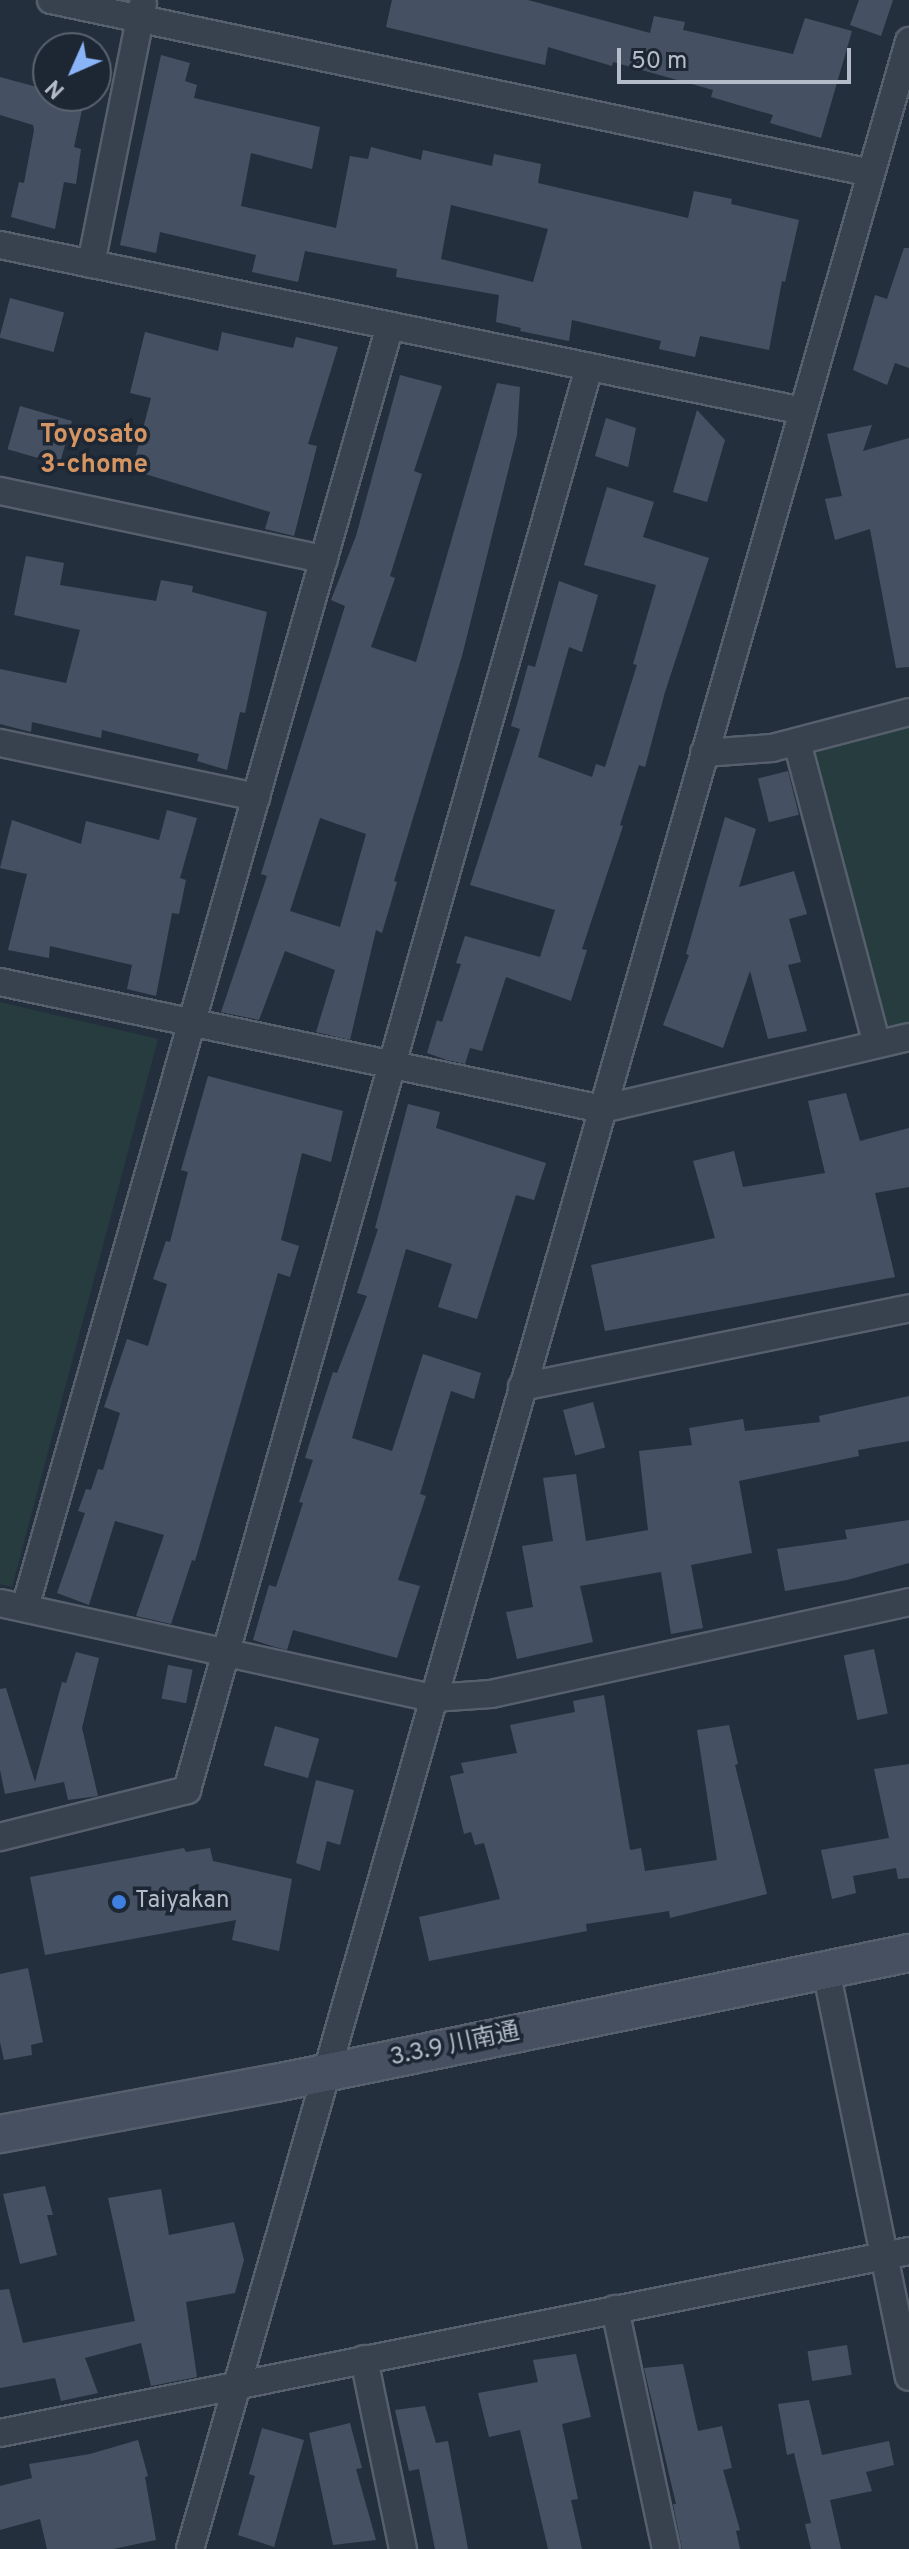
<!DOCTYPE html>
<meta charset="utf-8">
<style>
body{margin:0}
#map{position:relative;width:909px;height:2549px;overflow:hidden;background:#242f3e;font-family:Overpass,"Noto Sans JP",sans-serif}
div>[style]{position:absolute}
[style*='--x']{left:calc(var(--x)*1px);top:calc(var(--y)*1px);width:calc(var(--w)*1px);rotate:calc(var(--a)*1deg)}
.green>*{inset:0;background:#263c3f}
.building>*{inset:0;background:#455162;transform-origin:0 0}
.roads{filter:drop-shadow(2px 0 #565f6c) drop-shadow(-2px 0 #565f6c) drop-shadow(0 2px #565f6c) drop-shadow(0 -2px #565f6c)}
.street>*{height:26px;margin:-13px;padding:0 13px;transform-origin:13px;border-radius:13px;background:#38414e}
.secondary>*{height:36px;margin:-18px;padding:0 18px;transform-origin:18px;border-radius:18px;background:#465061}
.dots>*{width:22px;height:22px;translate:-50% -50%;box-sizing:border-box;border:4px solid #1d2633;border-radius:50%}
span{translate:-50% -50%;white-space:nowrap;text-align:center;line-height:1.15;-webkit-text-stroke:7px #1d2633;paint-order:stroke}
.poi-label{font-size:24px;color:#b4bcc9}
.left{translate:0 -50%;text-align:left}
.street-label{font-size:24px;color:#b4bcc9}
.neighbourhood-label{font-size:26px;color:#d59563;font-weight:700}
.north{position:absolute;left:32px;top:32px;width:80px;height:80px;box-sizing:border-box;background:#1d2633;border:2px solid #59626f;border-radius:50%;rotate:225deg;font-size:22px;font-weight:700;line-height:32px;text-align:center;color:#b4bcc9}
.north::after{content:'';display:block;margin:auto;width:28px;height:36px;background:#8ab4f8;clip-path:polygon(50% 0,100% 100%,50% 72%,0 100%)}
.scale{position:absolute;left:617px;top:48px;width:234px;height:36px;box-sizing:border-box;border:4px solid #b4bcc9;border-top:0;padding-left:10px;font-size:24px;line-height:28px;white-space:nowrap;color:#b4bcc9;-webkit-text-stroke:6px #1d2633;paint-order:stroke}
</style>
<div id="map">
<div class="green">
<div style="clip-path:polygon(909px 726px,909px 1026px,889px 1031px,812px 748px)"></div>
<div style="clip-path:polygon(0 1002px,158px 1039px,12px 1587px,0 1584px)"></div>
</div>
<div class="building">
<div style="clip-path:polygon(392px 0,528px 0,650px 33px,654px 16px,685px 22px,683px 30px,793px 54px,805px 18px,852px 31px,821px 138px,770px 123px,773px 115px,711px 97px,713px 90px,613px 62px,612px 66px,548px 47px,545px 65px,386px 27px)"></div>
<div style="clip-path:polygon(859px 0,893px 0,881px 36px,850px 25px)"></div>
<div style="clip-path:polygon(evenodd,161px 55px,190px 63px,185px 81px,197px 85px,194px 98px,320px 127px,312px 169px,251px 153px,241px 206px,336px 228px,350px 156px,368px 159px,371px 147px,421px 160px,423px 150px,492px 166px,494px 154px,541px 164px,538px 183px,688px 218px,694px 191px,732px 199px,731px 204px,799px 220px,785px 282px,782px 281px,769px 350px,700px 336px,695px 357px,659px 349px,661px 341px,572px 320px,569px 341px,520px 331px,521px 328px,496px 322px,499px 295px,396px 277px,397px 269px,305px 251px,298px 282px,252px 272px,256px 255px,160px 232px,156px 253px,120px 245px,161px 55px,451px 205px,548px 229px,533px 282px,441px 259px,451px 205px)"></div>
<div style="clip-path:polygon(0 77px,48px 90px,48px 96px,85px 96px,74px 147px,81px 149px,76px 184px,64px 182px,55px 229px,11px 217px,19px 182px,24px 183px,34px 130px,33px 125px,0 115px)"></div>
<div style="clip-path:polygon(904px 248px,909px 248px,909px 368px,895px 363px,887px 385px,853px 370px,875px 295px,887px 299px)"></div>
<div style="left:10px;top:298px;width:56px;height:41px;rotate:15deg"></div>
<div style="clip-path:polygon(145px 332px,218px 351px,222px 332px,293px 348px,296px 337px,338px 347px,308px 444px,317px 446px,294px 536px,265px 529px,270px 512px,132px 470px,151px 398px,130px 393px)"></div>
<div style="clip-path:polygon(evenodd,400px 375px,442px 386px,414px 471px,422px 474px,390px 576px,395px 578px,371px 647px,416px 662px,497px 383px,520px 387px,517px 435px,462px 656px,394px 881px,397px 882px,382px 933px,376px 930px,350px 1040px,316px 1032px,335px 970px,285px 951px,259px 1020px,221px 1012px,267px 876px,261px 874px,345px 606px,331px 600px,356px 536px,400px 375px,320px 818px,366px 834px,340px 927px,290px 911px,320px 818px)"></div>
<div style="left:20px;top:406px;width:54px;height:45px;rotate:16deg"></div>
<div style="clip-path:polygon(697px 410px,725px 440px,707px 502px,673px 492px)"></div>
<div style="clip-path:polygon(606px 418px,636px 428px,628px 467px,595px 456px)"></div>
<div style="clip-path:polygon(872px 425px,863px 451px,909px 438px,909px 667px,896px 668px,870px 529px,835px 540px,825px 499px,842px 496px,827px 434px)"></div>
<div style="clip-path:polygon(607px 487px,654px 502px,643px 537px,709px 558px,665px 692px,645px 767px,639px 765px,620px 825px,623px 826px,582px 949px,587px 950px,571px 1001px,506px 977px,482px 1051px,470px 1048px,465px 1064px,447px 1060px,427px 1053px,437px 1020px,442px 1022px,461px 964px,456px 963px,465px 936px,540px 957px,555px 910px,470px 885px,520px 729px,511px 726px,528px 665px,535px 667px,559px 581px,598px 595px,582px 652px,569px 647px,538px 757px,592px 777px,596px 764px,605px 767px,637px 665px,633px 664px,656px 585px,584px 565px)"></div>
<div style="clip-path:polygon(26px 556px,64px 563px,60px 585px,156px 601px,161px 580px,193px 586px,192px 592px,267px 612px,245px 713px,240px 712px,227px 770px,197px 761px,199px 754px,102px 730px,101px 738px,32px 722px,31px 732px,0 724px,0 669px,66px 683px,80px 630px,14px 615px)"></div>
<div style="left:788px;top:771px;width:45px;height:31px;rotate:76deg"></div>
<div style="clip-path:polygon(167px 810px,197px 818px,180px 878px,186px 880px,179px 914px,172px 913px,156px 996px,127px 989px,132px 965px,50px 946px,49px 958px,8px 950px,27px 874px,0 868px,12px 820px,81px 844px,86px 821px,159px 840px)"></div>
<div style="clip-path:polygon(725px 817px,756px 829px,739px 887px,794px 871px,807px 914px,789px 919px,801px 962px,788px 965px,807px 1031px,768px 1039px,750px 971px,723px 1048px,663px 1025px,689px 955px,686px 954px)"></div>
<div style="clip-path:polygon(208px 1076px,343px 1111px,331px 1162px,302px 1153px,281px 1240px,299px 1246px,290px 1277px,278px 1273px,195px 1561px,192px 1560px,171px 1624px,136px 1616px,164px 1535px,115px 1521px,89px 1605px,57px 1593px,85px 1513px,78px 1511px,86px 1489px,91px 1490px,98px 1469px,103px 1470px,120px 1413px,104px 1407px,127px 1339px,148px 1346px,167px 1284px,153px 1279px,166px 1241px,170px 1242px,188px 1172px,181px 1170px)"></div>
<div style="clip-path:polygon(846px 1093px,860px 1141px,909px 1128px,909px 1187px,875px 1193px,895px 1277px,605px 1331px,591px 1265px,715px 1238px,693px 1161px,734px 1151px,743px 1187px,825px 1173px,808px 1101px)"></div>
<div style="clip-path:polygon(408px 1104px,440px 1112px,436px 1128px,546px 1163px,534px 1200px,516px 1195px,477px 1319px,438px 1307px,452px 1264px,406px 1249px,352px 1438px,392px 1451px,423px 1354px,481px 1373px,474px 1399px,451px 1391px,420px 1494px,426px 1496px,398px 1580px,420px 1586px,397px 1658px,293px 1630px,287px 1650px,275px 1647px,253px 1640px,269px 1585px,276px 1587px,303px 1503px,299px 1502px,313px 1460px,305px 1458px,309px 1445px,333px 1372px,337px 1373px,367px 1296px,357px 1293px,378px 1229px,375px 1228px)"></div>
<div style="clip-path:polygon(909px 1396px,909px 1441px,858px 1450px,859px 1456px,739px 1481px,752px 1553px,691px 1565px,703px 1628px,671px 1634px,661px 1572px,580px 1586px,593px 1642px,517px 1659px,506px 1612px,533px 1607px,522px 1546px,553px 1541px,543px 1478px,576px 1474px,586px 1541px,648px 1530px,639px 1451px,692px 1445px,689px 1428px,743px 1419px,745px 1431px,820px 1422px,819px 1416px)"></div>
<div style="left:593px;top:1402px;width:47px;height:31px;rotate:75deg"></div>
<div style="clip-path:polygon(909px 1520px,909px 1563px,847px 1580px,785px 1591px,777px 1549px,847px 1539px,845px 1530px)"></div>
<div style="left:874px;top:1649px;width:66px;height:31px;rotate:78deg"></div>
<div style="clip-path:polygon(76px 1652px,99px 1658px,82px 1728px,98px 1796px,68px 1800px,64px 1782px,5px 1794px,0 1770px,0 1689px,6px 1688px,35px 1782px,62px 1682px,66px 1683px)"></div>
<div style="left:168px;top:1665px;width:25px;height:34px;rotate:11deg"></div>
<div style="clip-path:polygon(604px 1695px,630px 1850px,641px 1848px,645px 1871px,717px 1860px,697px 1730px,729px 1725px,738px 1764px,735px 1765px,767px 1894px,670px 1918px,669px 1911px,586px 1924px,587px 1931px,429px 1961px,419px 1917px,500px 1899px,484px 1843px,475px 1845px,471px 1832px,464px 1834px,450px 1776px,464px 1773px,461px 1763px,517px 1753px,510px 1725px,575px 1712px,573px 1701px)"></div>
<div style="left:275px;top:1726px;width:46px;height:41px;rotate:16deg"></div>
<div style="clip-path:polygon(909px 1764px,909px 1878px,898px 1879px,896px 1868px,853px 1876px,856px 1893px,832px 1899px,821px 1850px,889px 1838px,874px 1769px)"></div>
<div style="clip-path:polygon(316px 1780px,354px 1790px,340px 1845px,327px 1841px,320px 1871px,296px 1863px)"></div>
<div style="clip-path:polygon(184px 1848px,186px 1852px,210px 1848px,213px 1861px,292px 1879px,279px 1951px,232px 1940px,236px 1920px,45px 1955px,30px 1877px)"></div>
<div style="clip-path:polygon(28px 1968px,43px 2042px,31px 2045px,32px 2055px,4px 2060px,0 2042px,0 1974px)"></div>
<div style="clip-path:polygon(45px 2186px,53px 2215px,47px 2215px,57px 2255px,20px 2264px,3px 2194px)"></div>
<div style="clip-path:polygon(161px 2189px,169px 2235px,234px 2222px,244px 2260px,235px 2293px,186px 2302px,197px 2377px,151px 2386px,141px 2343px,85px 2358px,98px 2393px,61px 2401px,55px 2378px,0 2388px,0 2290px,9px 2289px,23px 2343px,135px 2321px,108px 2198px)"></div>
<div style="left:847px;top:2345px;width:30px;height:40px;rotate:81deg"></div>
<div style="clip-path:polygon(576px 2354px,591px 2417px,562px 2424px,578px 2499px,571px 2500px,582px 2549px,548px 2549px,520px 2430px,489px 2437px,478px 2393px,538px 2382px,533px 2360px)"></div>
<div style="clip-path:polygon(683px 2364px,698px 2431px,722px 2426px,732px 2468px,723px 2470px,740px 2530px,736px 2531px,740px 2549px,682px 2549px,673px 2504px,676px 2504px,644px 2368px)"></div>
<div style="clip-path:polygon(809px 2400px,822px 2455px,889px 2441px,894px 2465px,866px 2472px,872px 2491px,830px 2500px,841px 2549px,811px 2549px,805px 2524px,811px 2523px,794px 2453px,787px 2455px,778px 2404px)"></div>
<div style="clip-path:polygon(425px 2406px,436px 2443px,448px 2441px,468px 2549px,435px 2549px,419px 2469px,409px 2471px,395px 2410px)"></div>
<div style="clip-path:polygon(350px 2423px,362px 2468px,356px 2469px,376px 2540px,333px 2545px,309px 2433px)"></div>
<div style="clip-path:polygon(262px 2428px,304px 2440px,274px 2547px,238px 2535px,255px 2476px,249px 2474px)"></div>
<div style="clip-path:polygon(138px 2440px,148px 2476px,145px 2477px,156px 2540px,113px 2549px,47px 2549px,40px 2519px,0 2530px,0 2486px,32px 2478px,29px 2464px,90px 2454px)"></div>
</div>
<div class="roads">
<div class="street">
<div style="--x:51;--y:0;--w:838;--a:11.91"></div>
<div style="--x:0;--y:245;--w:820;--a:11.68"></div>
<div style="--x:91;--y:264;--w:265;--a:-78.7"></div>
<div style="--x:0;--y:491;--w:331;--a:11.9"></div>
<div style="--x:797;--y:742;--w:312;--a:75.2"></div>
<div style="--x:0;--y:743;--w:262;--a:11.9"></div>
<div style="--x:704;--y:753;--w:68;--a:-4.2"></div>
<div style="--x:772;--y:748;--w:142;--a:-14.7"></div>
<div style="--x:0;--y:982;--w:615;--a:11.91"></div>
<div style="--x:602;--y:1109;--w:315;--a:-13.2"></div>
<div style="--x:522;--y:1387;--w:395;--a:-11.5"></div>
<div style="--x:0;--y:1603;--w:443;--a:12.4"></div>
<div style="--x:433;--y:1698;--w:58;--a:-3.9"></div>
<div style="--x:491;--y:1694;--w:428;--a:-12.4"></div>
<div style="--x:25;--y:1608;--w:1333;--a:-74.11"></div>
<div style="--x:0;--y:1837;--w:193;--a:-14.1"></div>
<div style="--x:187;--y:1790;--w:1479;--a:-74.22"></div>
<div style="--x:826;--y:1970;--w:415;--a:78.5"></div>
<div style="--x:615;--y:2309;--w:245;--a:78"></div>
<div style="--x:364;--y:2359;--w:194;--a:78.4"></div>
<div style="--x:0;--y:2433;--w:927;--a:-11.32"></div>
<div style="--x:190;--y:2549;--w:2609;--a:-74"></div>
</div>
<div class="secondary">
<div style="--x:0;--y:2134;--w:281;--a:-10.5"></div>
<div style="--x:276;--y:2083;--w:646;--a:-11.61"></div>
</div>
</div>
<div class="dots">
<div style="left:119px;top:1902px;background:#3f7fe0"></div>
</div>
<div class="poi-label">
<span class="left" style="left:135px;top:1902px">Taiyakan</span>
</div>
<div class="street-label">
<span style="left:455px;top:2046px;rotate:-12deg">3.3.9 川南通</span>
</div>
<div class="neighbourhood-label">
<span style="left:94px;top:451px">Toyosato<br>3-chome</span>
</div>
<div class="north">N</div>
<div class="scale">50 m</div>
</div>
